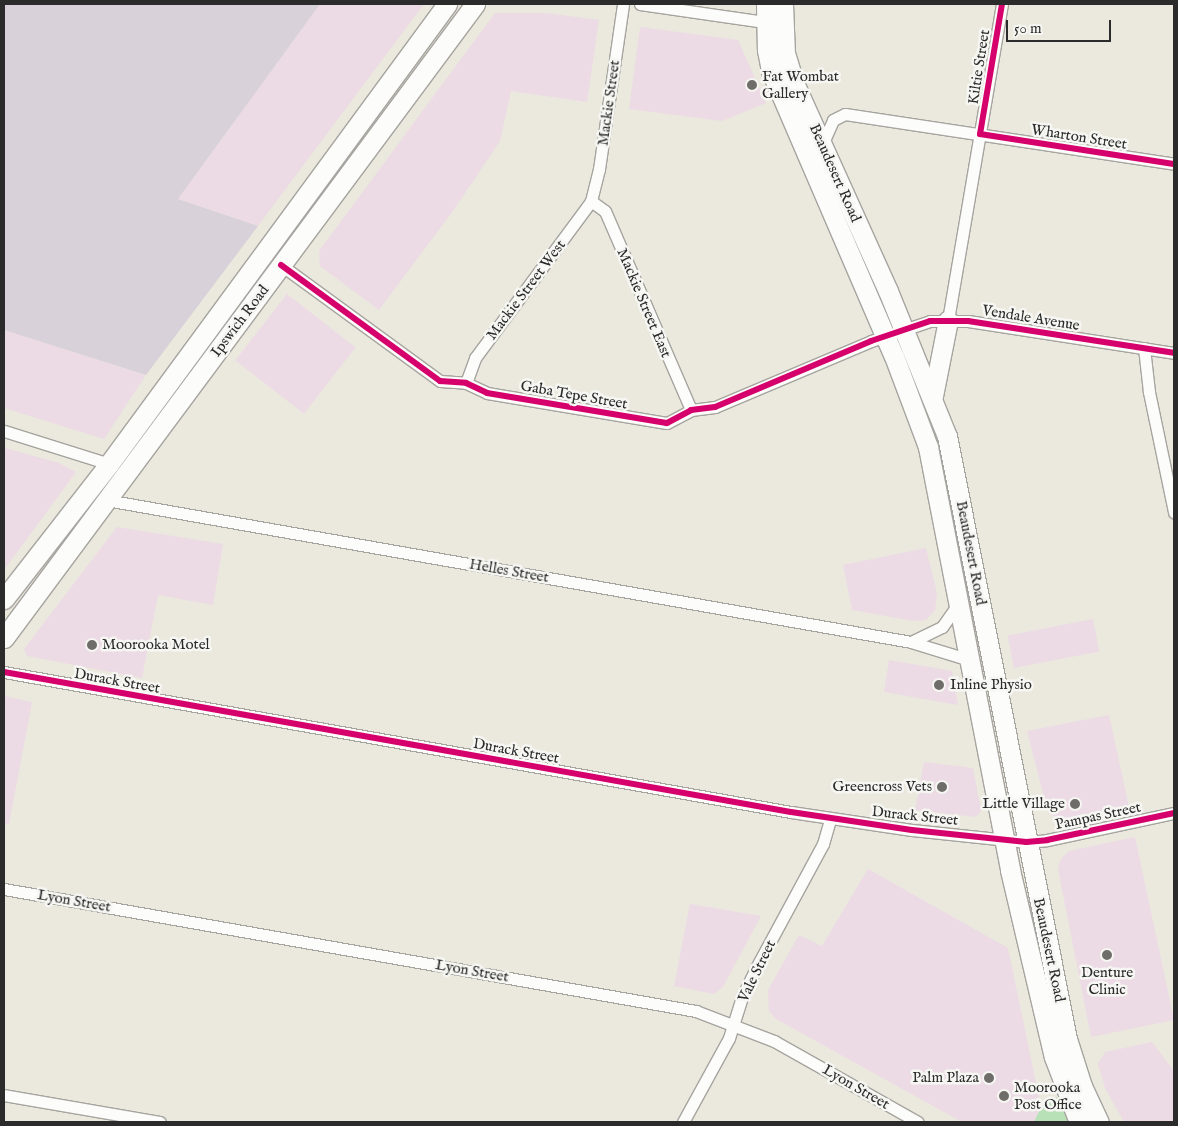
<!DOCTYPE html>
<style>
body{margin:0}
#map{position:relative;width:1178px;height:1126px;overflow:hidden;background:#ebe8de;font-family:"IM FELL English",serif}
div>[style]{position:absolute}
[style*='--x']{left:calc(var(--x)*1px);top:calc(var(--y)*1px);width:calc(var(--w)*1px);rotate:calc(var(--a)*1deg)}
.built>*{inset:0;background:#ecdbe5;transform-origin:0 0}
.industrial>*{inset:0;background:#d9d1d9}
.green>*{inset:0;background:#b9e1b8}
.roads{filter:drop-shadow(1px 0 #a6a49f) drop-shadow(-1px 0 #a6a49f) drop-shadow(0 1px #a6a49f) drop-shadow(0 -1px #a6a49f)}
.minor>*{height:11px;margin:-5.5px;padding:0 5.5px;transform-origin:5.5px;border-radius:5.5px;background:#fcfcfa}
.trunk>*{height:19px;margin:-9.5px;padding:0 9.5px;transform-origin:9.5px;border-radius:9.5px;background:#fcfcfa}
.cycleway>*{height:6px;margin:-3px;padding:0 3px;transform-origin:3px;border-radius:3px;background:#d6006c}
.dots>*{width:14px;height:14px;translate:-50% -50%;box-sizing:border-box;border:2px solid #f6f6f2;border-radius:50%}
span{translate:-50% -50%;white-space:nowrap;text-align:center;line-height:1.15;-webkit-text-stroke:5px #f6f6f2;paint-order:stroke}
.street-label{font-size:15px;color:#2b2b2b}
.poi-label{font-size:15px;color:#2b2b2b}
.left{translate:0 -50%;text-align:left}
.right{translate:-100% -50%;text-align:right}
.frame{position:absolute;inset:0;border:5px solid #2b2b2b;pointer-events:none}
.scale{position:absolute;left:1006px;top:20px;width:105px;height:22px;box-sizing:border-box;border:2px solid #2b2b2b;border-top:0;padding-left:6px;font-size:15px;line-height:18px;white-space:nowrap;color:#2b2b2b;-webkit-text-stroke:4px #f6f6f2;paint-order:stroke}
</style>
<div id="map">
<div class="built">
<div style="clip-path:polygon(320px 4px,424px 4px,258px 226px,178px 199px)"></div>
<div style="clip-path:polygon(495px 13px,546px 13px,599px 20px,587px 102px,511px 91px,500px 141px,453px 211px,379px 310px,320px 266px,319px 251px)"></div>
<div style="clip-path:polygon(640px 27px,738px 40px,766px 103px,722px 121px,629px 109px)"></div>
<div style="left:287px;top:294px;width:87px;height:84px;rotate:38deg"></div>
<div style="clip-path:polygon(4px 330px,146px 375px,104px 439px,4px 408px)"></div>
<div style="clip-path:polygon(5px 448px,59px 463px,76px 472px,4px 570px)"></div>
<div style="clip-path:polygon(117px 527px,223px 544px,213px 605px,158px 595px,142px 678px,27px 656px,24px 649px)"></div>
<div style="clip-path:polygon(926px 548px,937px 593px,935px 610px,926px 620px,914px 621px,852px 610px,843px 565px)"></div>
<div style="left:1093px;top:619px;width:33px;height:87px;rotate:79deg"></div>
<div style="clip-path:polygon(889px 660px,952px 671px,958px 705px,884px 692px)"></div>
<div style="clip-path:polygon(4px 696px,32px 702px,9px 824px,4px 823px)"></div>
<div style="clip-path:polygon(1109px 715px,1129px 807px,1063px 820px,1048px 813px,1027px 731px)"></div>
<div style="clip-path:polygon(924px 762px,973px 768px,981px 811px,976px 817px,915px 810px)"></div>
<div style="clip-path:polygon(1135px 837px,1174px 1020px,1091px 1037px,1058px 869px,1061px 859px,1069px 851px)"></div>
<div style="clip-path:polygon(868px 869px,1008px 948px,1041px 1107px,1034px 1122px,962px 1122px,776px 1019px,769px 1011px,768px 990px,799px 935px,822px 946px)"></div>
<div style="clip-path:polygon(690px 904px,761px 916px,723px 987px,714px 994px,674px 986px)"></div>
<div style="clip-path:polygon(1152px 1042px,1174px 1071px,1174px 1122px,1124px 1122px,1105px 1088px,1098px 1064px,1105px 1052px)"></div>
</div>
<div class="industrial">
<div style="clip-path:polygon(4px 4px,320px 4px,178px 199px,258px 226px,146px 375px,4px 330px)"></div>
</div>
<div class="green">
<div style="clip-path:polygon(1057px 1097px,1071px 1122px,1034px 1122px,1041px 1107px)"></div>
</div>
<div class="roads">
<div class="minor">
<div style="--x:640;--y:4;--w:133;--a:8.2"></div>
<div style="--x:822;--y:145;--w:27;--a:-66"></div>
<div style="--x:833;--y:120;--w:13;--a:-27"></div>
<div style="--x:845;--y:114;--w:333;--a:8.6"></div>
<div style="--x:591;--y:201;--w:17;--a:36"></div>
<div style="--x:605;--y:211;--w:217;--a:66.6"></div>
<div style="--x:281;--y:265;--w:197;--a:36.1"></div>
<div style="--x:440;--y:381;--w:26;--a:4"></div>
<div style="--x:466;--y:383;--w:23;--a:25"></div>
<div style="--x:487;--y:393;--w:182;--a:9.5"></div>
<div style="--x:667;--y:423;--w:27;--a:-28"></div>
<div style="--x:691;--y:410;--w:24;--a:-7"></div>
<div style="--x:715;--y:407;--w:169;--a:-22.9"></div>
<div style="--x:871;--y:341;--w:62;--a:-18.7"></div>
<div style="--x:930;--y:321;--w:38;--a:0"></div>
<div style="--x:968;--y:321;--w:208;--a:8.8"></div>
<div style="--x:948;--y:320;--w:321;--a:-80.3"></div>
<div style="--x:1144;--y:348;--w:44;--a:83.5"></div>
<div style="--x:1149;--y:392;--w:123;--a:78.2"></div>
<div style="--x:466;--y:383;--w:27;--a:-70"></div>
<div style="--x:475;--y:358;--w:195;--a:-53.5"></div>
<div style="--x:591;--y:201;--w:33;--a:-76"></div>
<div style="--x:599;--y:169;--w:167;--a:-81.7"></div>
<div style="--x:4;--y:431;--w:110;--a:17.4"></div>
<div style="--x:106;--y:500;--w:817;--a:10"></div>
<div style="--x:911;--y:642;--w:62;--a:17"></div>
<div style="--x:911;--y:642;--w:34;--a:-26"></div>
<div style="--x:942;--y:627;--w:28;--a:-55"></div>
<div style="--x:4;--y:672;--w:799;--a:10.09"></div>
<div style="--x:791;--y:812;--w:122;--a:8.5"></div>
<div style="--x:912;--y:830;--w:115;--a:6"></div>
<div style="--x:1026;--y:842;--w:21;--a:-5"></div>
<div style="--x:1047;--y:840;--w:130;--a:-12"></div>
<div style="--x:4;--y:889;--w:703;--a:10"></div>
<div style="--x:696;--y:1011;--w:84;--a:21"></div>
<div style="--x:774;--y:1041;--w:165;--a:29.4"></div>
<div style="--x:4;--y:1095;--w:158;--a:9.8"></div>
<div style="--x:683;--y:1122;--w:96;--a:-61.3"></div>
<div style="--x:729;--y:1038;--w:43;--a:-72.4"></div>
<div style="--x:742;--y:997;--w:34;--a:-64"></div>
<div style="--x:757;--y:966;--w:139;--a:-61.6"></div>
<div style="--x:823;--y:844;--w:26;--a:-74"></div>
</div>
<div class="trunk">
<div style="--x:766;--y:4;--w:46;--a:88.8"></div>
<div style="--x:767;--y:50;--w:21;--a:79"></div>
<div style="--x:771;--y:71;--w:310;--a:66.7"></div>
<div style="--x:894;--y:356;--w:97;--a:69.5"></div>
<div style="--x:928;--y:447;--w:431;--a:79"></div>
<div style="--x:1010;--y:870;--w:192;--a:76.8"></div>
<div style="--x:1054;--y:1057;--w:70;--a:69"></div>
<div style="--x:783;--y:4;--w:49;--a:87.7"></div>
<div style="--x:785;--y:53;--w:34;--a:73"></div>
<div style="--x:795;--y:85;--w:226;--a:65.7"></div>
<div style="--x:888;--y:291;--w:157;--a:67.9"></div>
<div style="--x:947;--y:436;--w:615;--a:78.74"></div>
<div style="--x:1067;--y:1039;--w:49;--a:72.3"></div>
<div style="--x:1082;--y:1086;--w:40;--a:65"></div>
<div style="--x:933;--y:396;--w:77;--a:-78.8"></div>
<div style="--x:4;--y:599;--w:171;--a:-52.1"></div>
<div style="--x:109;--y:464;--w:571;--a:-53.69"></div>
<div style="--x:4;--y:638;--w:790;--a:-53.39"></div>
</div>
</div>
<div class="cycleway">
<div style="--x:1002;--y:4;--w:132;--a:99.6"></div>
<div style="--x:980;--y:134;--w:196;--a:8.8"></div>
<div style="--x:281;--y:265;--w:197;--a:36.1"></div>
<div style="--x:440;--y:381;--w:26;--a:4"></div>
<div style="--x:466;--y:383;--w:23;--a:25"></div>
<div style="--x:487;--y:393;--w:182;--a:9.5"></div>
<div style="--x:667;--y:423;--w:27;--a:-28"></div>
<div style="--x:691;--y:410;--w:24;--a:-7"></div>
<div style="--x:715;--y:407;--w:169;--a:-22.9"></div>
<div style="--x:871;--y:341;--w:62;--a:-18.7"></div>
<div style="--x:930;--y:321;--w:38;--a:0"></div>
<div style="--x:968;--y:321;--w:208;--a:8.8"></div>
<div style="--x:4;--y:672;--w:799;--a:10.09"></div>
<div style="--x:791;--y:812;--w:122;--a:8.5"></div>
<div style="--x:912;--y:830;--w:115;--a:6"></div>
<div style="--x:1026;--y:842;--w:21;--a:-5"></div>
<div style="--x:1047;--y:840;--w:130;--a:-12"></div>
</div>
<div class="dots">
<div style="left:752px;top:85px;background:#6e6d6a"></div>
<div style="left:92px;top:645px;background:#6e6d6a"></div>
<div style="left:939px;top:685px;background:#6e6d6a"></div>
<div style="left:942px;top:787px;background:#6e6d6a"></div>
<div style="left:1075px;top:804px;background:#6e6d6a"></div>
<div style="left:1107px;top:955px;background:#6e6d6a"></div>
<div style="left:989px;top:1078px;background:#6e6d6a"></div>
<div style="left:1004px;top:1096px;background:#6e6d6a"></div>
</div>
<div class="street-label">
<span style="left:979px;top:67px;rotate:-81deg">Kiltie Street</span>
<span style="left:609px;top:103px;rotate:-82deg">Mackie Street</span>
<span style="left:1079px;top:137px;rotate:9deg">Wharton Street</span>
<span style="left:835px;top:173px;rotate:66deg">Beaudesert Road</span>
<span style="left:526px;top:290px;rotate:-53deg">Mackie Street West</span>
<span style="left:644px;top:303px;rotate:67deg">Mackie Street East</span>
<span style="left:1031px;top:318px;rotate:9deg">Vendale Avenue</span>
<span style="left:240px;top:321px;rotate:-53deg">Ipswich Road</span>
<span style="left:574px;top:395px;rotate:10deg">Gaba Tepe Street</span>
<span style="left:971px;top:553px;rotate:79deg">Beaudesert Road</span>
<span style="left:509px;top:571px;rotate:10deg">Helles Street</span>
<span style="left:117px;top:681px;rotate:10deg">Durack Street</span>
<span style="left:516px;top:751px;rotate:10deg">Durack Street</span>
<span style="left:915px;top:816px;rotate:6deg">Durack Street</span>
<span style="left:1098px;top:816px;rotate:-12deg">Pampas Street</span>
<span style="left:74px;top:901px;rotate:10deg">Lyon Street</span>
<span style="left:1049px;top:950px;rotate:78deg">Beaudesert Road</span>
<span style="left:472px;top:971px;rotate:10deg">Lyon Street</span>
<span style="left:757px;top:971px;rotate:-64deg">Vale Street</span>
<span style="left:856px;top:1087px;rotate:30deg">Lyon Street</span>
</div>
<div class="poi-label">
<span class="left" style="left:762px;top:85px">Fat Wombat<br>Gallery</span>
<span class="left" style="left:102px;top:645px">Moorooka Motel</span>
<span class="left" style="left:950px;top:685px">Inline Physio</span>
<span class="right" style="left:932px;top:787px">Greencross Vets</span>
<span class="right" style="left:1065px;top:804px">Little Village</span>
<span style="left:1107px;top:981px">Denture<br>Clinic</span>
<span class="right" style="left:979px;top:1078px">Palm Plaza</span>
<span class="left" style="left:1014px;top:1096px">Moorooka<br>Post Office</span>
</div>
<div class="frame"></div>
<div class="scale">50 m</div>
</div>
